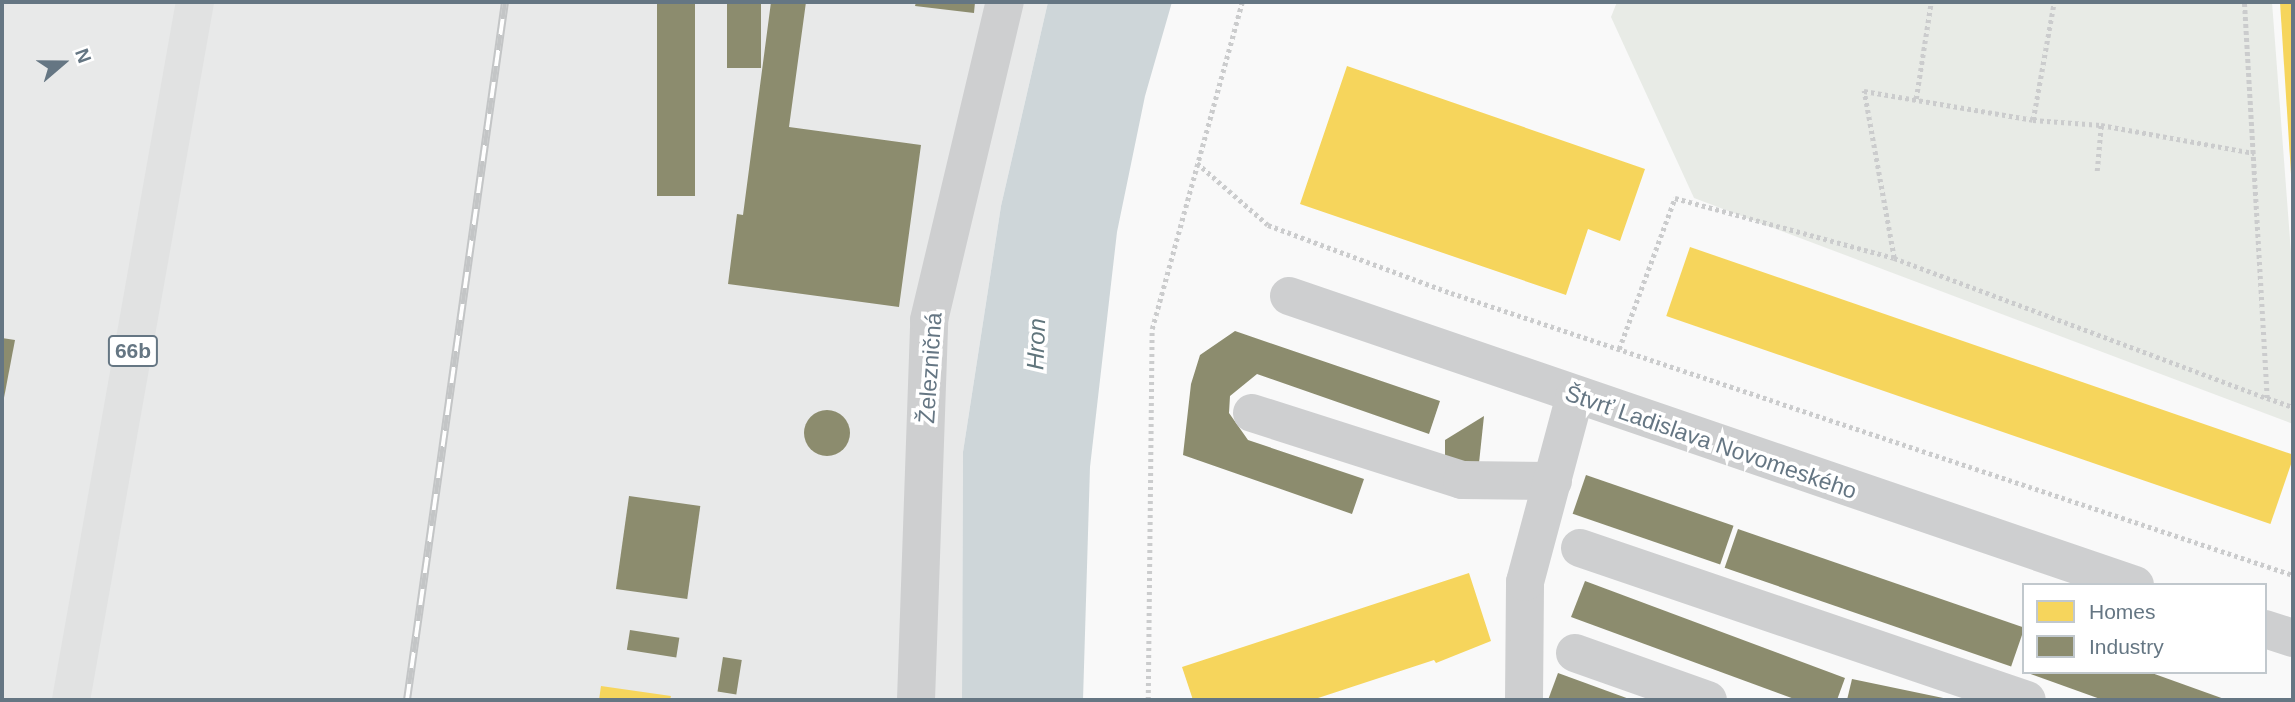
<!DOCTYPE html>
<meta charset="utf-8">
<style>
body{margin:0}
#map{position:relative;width:2295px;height:702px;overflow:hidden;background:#f9f9f9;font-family:Arial,sans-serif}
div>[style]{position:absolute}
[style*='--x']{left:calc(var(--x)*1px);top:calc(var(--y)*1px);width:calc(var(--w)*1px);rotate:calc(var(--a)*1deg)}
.built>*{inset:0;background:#e8e9e9}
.green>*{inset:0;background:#e8ebe6}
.water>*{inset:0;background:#ced6d9}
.homes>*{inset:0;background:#f6d55c;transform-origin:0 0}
.industry>*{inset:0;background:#8c8c6e;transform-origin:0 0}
.round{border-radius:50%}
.path>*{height:4.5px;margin-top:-2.25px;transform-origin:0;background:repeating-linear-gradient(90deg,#cbcccd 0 3.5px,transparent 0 7px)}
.minor>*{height:38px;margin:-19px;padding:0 19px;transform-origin:19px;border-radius:19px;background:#cecfd0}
.major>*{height:38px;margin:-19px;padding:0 19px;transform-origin:19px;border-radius:19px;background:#e1e2e2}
.rail>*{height:8px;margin-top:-4px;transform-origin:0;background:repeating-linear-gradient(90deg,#fff 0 16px,#c3c5c6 0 32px);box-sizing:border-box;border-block:2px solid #c3c5c6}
span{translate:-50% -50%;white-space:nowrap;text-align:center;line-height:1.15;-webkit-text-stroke:7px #fff;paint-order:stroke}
.shield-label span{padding:2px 5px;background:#fff;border:2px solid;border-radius:5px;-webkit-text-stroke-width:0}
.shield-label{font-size:21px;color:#657683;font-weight:700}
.street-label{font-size:23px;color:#657683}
.water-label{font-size:24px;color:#60757c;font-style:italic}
.frame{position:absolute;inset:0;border:4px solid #657683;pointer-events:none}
.legend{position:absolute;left:2022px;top:583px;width:245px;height:91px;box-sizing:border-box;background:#fff;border:2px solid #c1c8cd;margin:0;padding:9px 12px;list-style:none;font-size:21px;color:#657683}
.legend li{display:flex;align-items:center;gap:14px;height:35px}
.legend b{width:35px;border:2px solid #c1c8cd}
.north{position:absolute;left:28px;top:28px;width:70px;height:70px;-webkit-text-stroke:5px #fff;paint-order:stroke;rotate:70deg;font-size:19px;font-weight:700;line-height:28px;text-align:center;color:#657683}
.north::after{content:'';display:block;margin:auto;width:24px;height:32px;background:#657683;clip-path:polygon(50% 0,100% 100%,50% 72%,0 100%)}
</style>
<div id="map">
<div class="built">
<div style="clip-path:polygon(2px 2px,1048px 2px,1001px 206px,963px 452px,962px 700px,2px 700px)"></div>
</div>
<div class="green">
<div style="clip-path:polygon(1617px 2px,2272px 2px,2293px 279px,2293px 424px,1694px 198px,1611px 17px)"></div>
</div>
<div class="water">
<div style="clip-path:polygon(1048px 2px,1172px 2px,1145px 96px,1117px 232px,1090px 467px,1083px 700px,962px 700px,963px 452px,1001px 206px)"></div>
</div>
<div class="homes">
<div style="clip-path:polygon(2280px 2px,2293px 2px,2293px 174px,2291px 174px)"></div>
<div style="clip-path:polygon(1347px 66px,1645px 169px,1620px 241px,1588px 229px,1566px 295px,1300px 204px)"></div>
<div style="left:1690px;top:247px;width:639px;height:73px;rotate:19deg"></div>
<div style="clip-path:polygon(1469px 573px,1491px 641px,1436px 663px,1434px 660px,1312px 700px,1193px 700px,1182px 667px)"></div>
<div style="clip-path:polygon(601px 686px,671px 696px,670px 700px,599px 700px)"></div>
</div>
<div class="industry">
<div style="left:657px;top:2px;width:38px;height:194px"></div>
<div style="left:727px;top:2px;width:34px;height:66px"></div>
<div style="clip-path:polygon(771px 2px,806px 2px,789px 127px,921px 145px,899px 307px,728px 284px,737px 214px,743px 215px)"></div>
<div style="clip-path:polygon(916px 2px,975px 2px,974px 13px,915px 6px)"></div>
<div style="clip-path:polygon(1235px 331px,1440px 401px,1429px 434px,1257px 374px,1230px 396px,1229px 413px,1248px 440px,1364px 479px,1352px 514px,1183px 455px,1191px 384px,1200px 355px)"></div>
<div style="clip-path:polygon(2px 338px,15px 340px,3px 403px,2px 402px)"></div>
<div class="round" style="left:804px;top:410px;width:46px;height:46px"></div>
<div style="clip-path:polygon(1484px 416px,1479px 463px,1445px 459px,1445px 440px)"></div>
<div style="left:1586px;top:475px;width:156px;height:41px;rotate:19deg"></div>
<div style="left:629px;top:496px;width:72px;height:94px;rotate:8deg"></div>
<div style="left:1738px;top:529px;width:303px;height:41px;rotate:19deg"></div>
<div style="clip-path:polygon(1585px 581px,1845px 678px,1837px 700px,1797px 700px,1571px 617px)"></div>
<div style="left:630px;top:630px;width:50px;height:20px;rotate:9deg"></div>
<div style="left:723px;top:657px;width:19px;height:35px;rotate:9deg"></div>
<div style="clip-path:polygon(2025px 672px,2149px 672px,2227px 700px,2103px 700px)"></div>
<div style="clip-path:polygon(1558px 673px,1632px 700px,1548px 700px)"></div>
<div style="clip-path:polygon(1852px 679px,1948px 699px,1947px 700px,1847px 700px)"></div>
</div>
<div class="path">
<div style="--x:1916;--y:99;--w:98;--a:-81.2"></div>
<div style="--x:2033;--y:120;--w:120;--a:-79.9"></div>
<div style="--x:1197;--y:163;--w:94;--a:41.1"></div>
<div style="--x:1268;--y:225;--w:195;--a:20.4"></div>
<div style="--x:1451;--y:293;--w:888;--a:18.52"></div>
<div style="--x:2097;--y:171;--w:46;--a:-85"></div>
<div style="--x:1894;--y:258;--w:170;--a:-100.2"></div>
<div style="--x:1864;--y:91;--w:171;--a:9.7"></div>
<div style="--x:2033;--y:120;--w:68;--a:4.2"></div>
<div style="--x:2101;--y:125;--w:156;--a:10.4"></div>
<div style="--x:1619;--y:349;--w:161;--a:-69.7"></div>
<div style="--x:1675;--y:198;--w:227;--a:15.3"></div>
<div style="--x:1894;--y:258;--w:398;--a:20.6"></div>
<div style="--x:2267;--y:398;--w:397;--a:-93.3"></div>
<div style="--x:2267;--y:398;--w:28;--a:19"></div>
<div style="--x:1148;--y:700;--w:371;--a:-89.4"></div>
<div style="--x:1152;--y:329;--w:339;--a:-74.6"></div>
</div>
<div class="minor">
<div style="--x:1289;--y:296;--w:894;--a:18.86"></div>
<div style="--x:1252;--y:413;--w:220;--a:17.7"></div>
<div style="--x:1462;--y:480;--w:91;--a:0.6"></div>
<div style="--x:1580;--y:548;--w:472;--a:18.8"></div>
<div style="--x:2265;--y:629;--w:29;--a:18"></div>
<div style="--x:1575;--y:653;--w:141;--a:19.5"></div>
<div style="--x:916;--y:700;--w:380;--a:-88"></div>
<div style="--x:929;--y:320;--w:327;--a:-76.6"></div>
<div style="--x:1524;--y:700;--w:118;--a:-89.5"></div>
<div style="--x:1525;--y:582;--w:193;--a:-75"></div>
</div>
<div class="major">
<div style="--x:71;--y:700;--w:709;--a:-79.93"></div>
</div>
<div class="rail">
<div style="--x:407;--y:700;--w:705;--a:-82.01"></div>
</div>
<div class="shield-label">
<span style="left:133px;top:351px">66b</span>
</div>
<div class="street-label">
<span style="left:930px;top:368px;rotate:-86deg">Železničná</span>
<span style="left:1711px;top:442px;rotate:19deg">Štvrť Ladislava Novomeského</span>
</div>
<div class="water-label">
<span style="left:1036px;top:344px;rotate:-88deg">Hron</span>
</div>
<div class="frame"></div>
<ul class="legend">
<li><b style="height:19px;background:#f6d55c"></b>Homes</li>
<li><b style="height:19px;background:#8c8c6e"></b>Industry</li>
</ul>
<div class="north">N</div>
</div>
